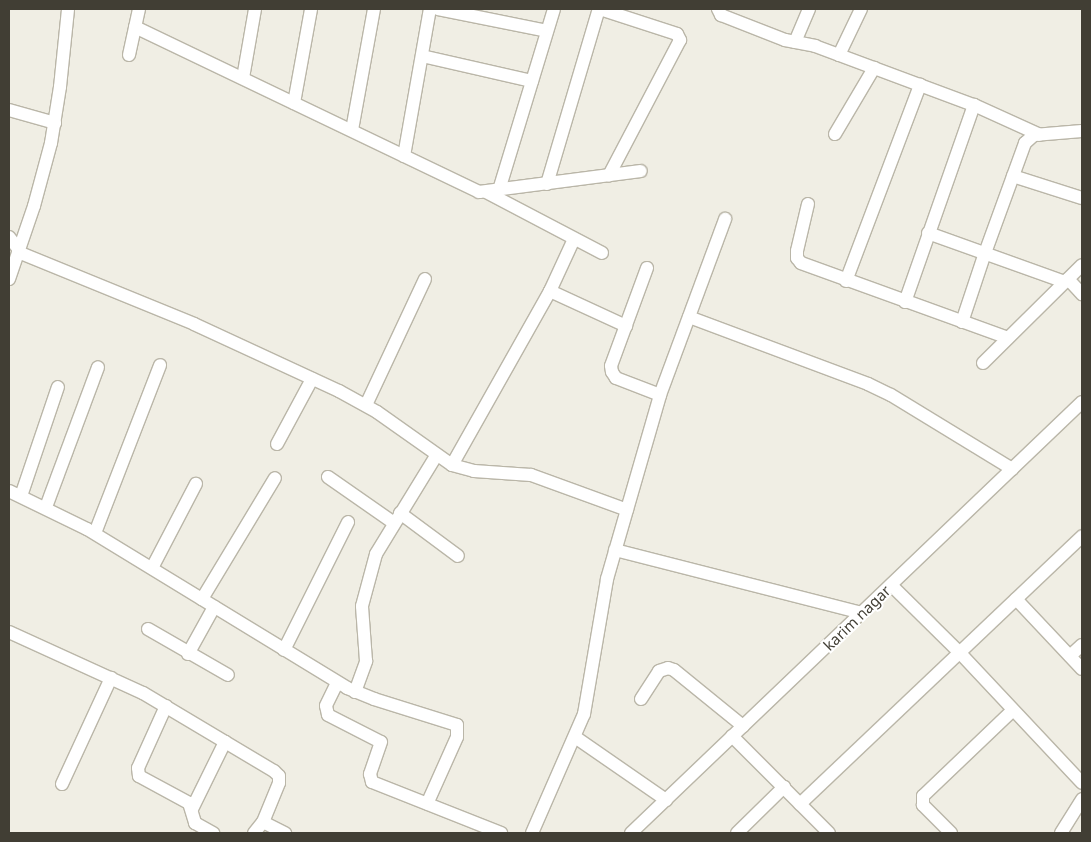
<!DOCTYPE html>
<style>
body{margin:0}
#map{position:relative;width:1091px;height:842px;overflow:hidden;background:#f0eee4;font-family:"Noto Sans",sans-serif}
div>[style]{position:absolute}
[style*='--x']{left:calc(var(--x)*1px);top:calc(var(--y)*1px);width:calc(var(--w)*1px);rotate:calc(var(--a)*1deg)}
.roads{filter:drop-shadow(1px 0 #bab6a8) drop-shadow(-1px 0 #bab6a8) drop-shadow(0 1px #bab6a8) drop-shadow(0 -1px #bab6a8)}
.minor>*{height:12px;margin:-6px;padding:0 6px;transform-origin:6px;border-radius:6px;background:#fff}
span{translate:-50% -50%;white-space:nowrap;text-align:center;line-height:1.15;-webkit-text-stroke:4px #fff;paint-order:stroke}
.street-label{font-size:15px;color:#413e34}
.frame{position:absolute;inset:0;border:10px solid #413e34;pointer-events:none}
</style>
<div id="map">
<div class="roads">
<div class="minor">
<div style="--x:438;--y:9;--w:111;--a:11.4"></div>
<div style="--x:600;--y:9;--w:81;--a:18"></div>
<div style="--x:677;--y:34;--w:7;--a:63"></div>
<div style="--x:680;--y:40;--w:153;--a:117.7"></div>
<div style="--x:718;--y:9;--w:7;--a:63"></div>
<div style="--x:721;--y:15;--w:69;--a:21.3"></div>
<div style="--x:785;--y:40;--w:31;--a:11"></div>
<div style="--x:815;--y:46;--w:170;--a:20.4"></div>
<div style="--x:974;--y:105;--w:72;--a:24.4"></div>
<div style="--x:135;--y:27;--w:382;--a:25.6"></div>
<div style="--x:479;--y:192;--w:163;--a:-7.4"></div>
<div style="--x:795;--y:42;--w:36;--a:-67"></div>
<div style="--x:129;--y:55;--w:47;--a:-77.7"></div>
<div style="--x:839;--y:55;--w:51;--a:-64.4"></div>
<div style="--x:422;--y:56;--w:113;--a:12.8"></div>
<div style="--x:243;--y:78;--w:70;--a:-80.1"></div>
<div style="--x:294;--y:103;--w:96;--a:-79.7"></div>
<div style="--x:9;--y:110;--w:48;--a:15.8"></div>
<div style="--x:352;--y:130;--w:123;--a:-79.7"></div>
<div style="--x:835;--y:134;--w:77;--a:-59.4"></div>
<div style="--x:404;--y:156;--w:149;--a:-80"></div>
<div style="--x:1013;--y:176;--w:72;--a:17.7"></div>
<div style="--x:547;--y:184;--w:183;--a:-73.5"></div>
<div style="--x:499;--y:190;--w:189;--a:-73.1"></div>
<div style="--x:486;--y:192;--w:131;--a:27.7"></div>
<div style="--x:808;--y:204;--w:48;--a:103.2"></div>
<div style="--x:797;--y:251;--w:7;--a:90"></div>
<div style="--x:797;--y:258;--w:6;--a:51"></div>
<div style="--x:801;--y:263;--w:220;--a:19.9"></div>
<div style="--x:928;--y:233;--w:145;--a:19.7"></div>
<div style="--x:9;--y:237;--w:16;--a:52"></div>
<div style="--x:18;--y:252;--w:190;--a:22.2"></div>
<div style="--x:194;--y:324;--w:160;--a:24.8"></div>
<div style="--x:339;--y:391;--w:43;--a:28.9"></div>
<div style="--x:377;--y:412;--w:92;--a:35.2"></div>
<div style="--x:452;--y:465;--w:23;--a:15"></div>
<div style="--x:474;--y:471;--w:57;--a:4"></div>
<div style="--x:531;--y:475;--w:102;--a:20"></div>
<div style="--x:647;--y:268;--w:104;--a:110.2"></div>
<div style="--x:611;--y:366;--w:6;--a:81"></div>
<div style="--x:612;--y:372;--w:7;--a:56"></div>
<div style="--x:616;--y:378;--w:47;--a:21.1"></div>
<div style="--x:9;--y:279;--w:77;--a:-71.1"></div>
<div style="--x:34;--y:206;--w:65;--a:-74.9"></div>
<div style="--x:51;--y:143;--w:57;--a:-80.9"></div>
<div style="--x:60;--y:87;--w:78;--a:-84.1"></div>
<div style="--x:1068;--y:279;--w:21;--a:47"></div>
<div style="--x:846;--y:281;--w:210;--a:-69.3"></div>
<div style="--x:550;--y:291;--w:84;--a:24.7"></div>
<div style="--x:905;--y:302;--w:209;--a:-70.7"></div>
<div style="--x:689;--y:317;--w:191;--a:20.5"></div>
<div style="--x:868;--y:384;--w:25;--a:26"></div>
<div style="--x:891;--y:395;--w:142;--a:31.4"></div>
<div style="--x:962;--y:322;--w:73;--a:-71.6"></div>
<div style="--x:985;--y:253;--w:117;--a:-70"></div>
<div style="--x:1025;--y:143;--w:12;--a:-42"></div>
<div style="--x:1034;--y:135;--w:48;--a:-4.8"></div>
<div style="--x:983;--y:363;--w:139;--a:-44.7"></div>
<div style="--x:366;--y:405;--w:139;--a:-64.9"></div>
<div style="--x:277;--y:444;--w:74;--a:-61.7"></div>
<div style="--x:452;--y:465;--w:200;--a:-60.6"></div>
<div style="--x:550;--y:291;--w:57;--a:-65.2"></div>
<div style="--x:328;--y:477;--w:80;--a:34.9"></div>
<div style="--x:9;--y:491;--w:87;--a:26"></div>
<div style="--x:87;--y:529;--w:305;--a:31.4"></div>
<div style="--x:347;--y:688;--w:29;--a:22"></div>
<div style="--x:374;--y:699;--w:87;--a:17.4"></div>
<div style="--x:457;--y:725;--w:12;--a:90"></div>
<div style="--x:457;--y:737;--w:73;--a:114.1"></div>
<div style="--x:21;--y:496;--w:115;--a:-71.3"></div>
<div style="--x:46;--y:507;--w:149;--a:-69.6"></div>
<div style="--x:400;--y:513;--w:72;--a:36.6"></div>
<div style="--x:95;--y:533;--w:180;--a:-68.8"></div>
<div style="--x:615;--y:550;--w:255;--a:14.3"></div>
<div style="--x:152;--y:568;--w:95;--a:-62.4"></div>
<div style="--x:891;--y:585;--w:97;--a:44.6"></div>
<div style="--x:960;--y:653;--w:178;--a:46.8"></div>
<div style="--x:202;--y:599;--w:141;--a:-58.9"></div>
<div style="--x:1016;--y:599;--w:96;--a:46.7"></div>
<div style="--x:148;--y:629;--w:92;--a:29.9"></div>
<div style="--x:9;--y:632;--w:147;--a:24.5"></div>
<div style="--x:143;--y:693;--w:152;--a:30.8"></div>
<div style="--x:274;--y:771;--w:7;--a:45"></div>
<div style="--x:279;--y:776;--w:7;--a:90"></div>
<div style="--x:279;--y:783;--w:42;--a:112.3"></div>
<div style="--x:263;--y:822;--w:25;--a:27"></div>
<div style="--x:284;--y:650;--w:143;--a:-63.4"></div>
<div style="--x:188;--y:654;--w:54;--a:-61"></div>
<div style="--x:1070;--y:656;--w:16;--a:-43"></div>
<div style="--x:337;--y:683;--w:25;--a:116"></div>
<div style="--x:326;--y:706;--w:9;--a:77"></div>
<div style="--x:328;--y:715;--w:59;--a:27"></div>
<div style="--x:381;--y:742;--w:34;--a:109"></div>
<div style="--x:370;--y:774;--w:8;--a:76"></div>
<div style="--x:372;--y:782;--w:139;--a:21.6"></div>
<div style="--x:355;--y:692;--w:33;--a:-70"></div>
<div style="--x:366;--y:661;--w:55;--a:-94.2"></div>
<div style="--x:362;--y:606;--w:54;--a:-74.9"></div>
<div style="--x:376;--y:554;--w:115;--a:-58.5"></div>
<div style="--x:641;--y:699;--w:33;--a:-57"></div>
<div style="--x:659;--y:671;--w:9;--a:-18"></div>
<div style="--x:668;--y:668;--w:6;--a:18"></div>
<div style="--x:674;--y:670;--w:89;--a:39.1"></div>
<div style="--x:166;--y:706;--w:68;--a:114.3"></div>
<div style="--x:138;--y:768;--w:8;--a:83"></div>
<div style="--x:139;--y:776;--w:57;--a:28.4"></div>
<div style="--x:189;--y:803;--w:21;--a:73"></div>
<div style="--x:195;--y:823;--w:21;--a:29"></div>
<div style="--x:732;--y:736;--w:137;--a:45"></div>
<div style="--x:575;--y:737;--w:111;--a:34.7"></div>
<div style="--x:62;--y:784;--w:117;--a:-65.2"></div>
<div style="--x:800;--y:804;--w:389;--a:-43.5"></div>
<div style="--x:192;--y:809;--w:75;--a:-63.8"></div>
<div style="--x:254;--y:833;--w:14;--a:-51"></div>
<div style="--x:532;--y:833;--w:130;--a:-66.4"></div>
<div style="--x:584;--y:714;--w:137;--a:-80.3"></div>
<div style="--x:607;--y:579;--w:191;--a:-73.9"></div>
<div style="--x:660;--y:395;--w:188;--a:-69.7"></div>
<div style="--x:631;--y:833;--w:624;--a:-43.7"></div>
<div style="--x:737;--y:833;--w:66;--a:-44.4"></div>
<div style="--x:951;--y:833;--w:40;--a:-135"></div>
<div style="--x:923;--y:805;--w:9;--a:-90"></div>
<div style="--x:923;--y:796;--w:124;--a:-43.7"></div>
<div style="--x:1061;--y:833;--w:40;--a:-58"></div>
</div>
</div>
<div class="street-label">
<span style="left:857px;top:618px;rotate:-44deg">karim nagar</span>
</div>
<div class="frame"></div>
</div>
